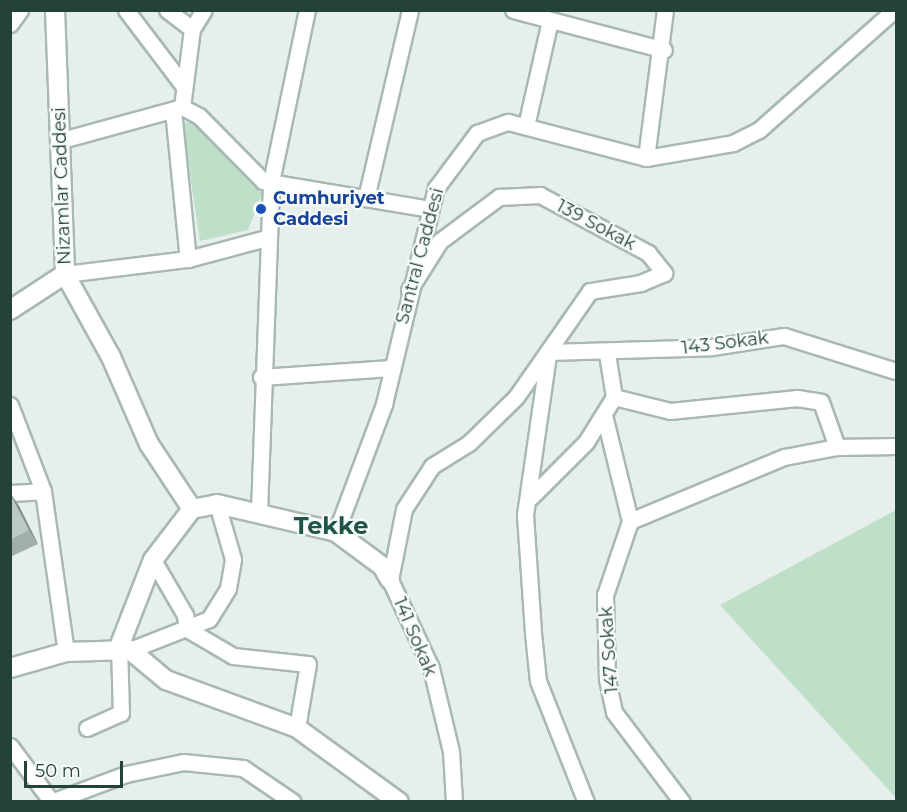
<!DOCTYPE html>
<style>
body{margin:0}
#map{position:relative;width:907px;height:812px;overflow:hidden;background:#e6efeb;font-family:Montserrat,sans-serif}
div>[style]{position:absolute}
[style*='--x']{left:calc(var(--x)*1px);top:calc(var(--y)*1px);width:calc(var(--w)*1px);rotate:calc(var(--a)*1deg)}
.green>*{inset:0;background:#bfe0c8}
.roads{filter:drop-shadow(2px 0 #a8b8b2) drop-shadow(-2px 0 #a8b8b2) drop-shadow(0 2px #a8b8b2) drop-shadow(0 -2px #a8b8b2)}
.street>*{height:15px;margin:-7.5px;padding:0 7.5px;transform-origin:7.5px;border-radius:7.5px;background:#fff}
.secondary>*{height:18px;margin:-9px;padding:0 9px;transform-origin:9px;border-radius:9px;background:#fff}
.wall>*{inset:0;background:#a1aea9}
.shaded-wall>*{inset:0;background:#838d89}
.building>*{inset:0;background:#bbcac4}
.dots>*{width:16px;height:16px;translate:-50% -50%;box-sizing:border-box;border:3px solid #f7fbf9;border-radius:50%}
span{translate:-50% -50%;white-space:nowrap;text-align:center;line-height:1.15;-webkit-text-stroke:4.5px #f7fbf9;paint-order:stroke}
.street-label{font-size:18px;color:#24423a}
.transit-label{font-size:18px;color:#164399;font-weight:700}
.left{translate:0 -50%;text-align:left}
.district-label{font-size:24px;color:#1f5548;font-weight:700}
.frame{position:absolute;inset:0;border:12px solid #24423a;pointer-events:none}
.scale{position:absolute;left:24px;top:761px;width:99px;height:27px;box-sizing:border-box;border:3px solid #24423a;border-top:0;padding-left:8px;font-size:18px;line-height:21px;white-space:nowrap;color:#24423a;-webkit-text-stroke:4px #f7fbf9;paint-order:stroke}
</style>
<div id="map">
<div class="green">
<div style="clip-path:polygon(182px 122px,198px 124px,262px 194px,248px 230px,200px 241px)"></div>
<div style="clip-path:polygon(896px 510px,896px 798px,720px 605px)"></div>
</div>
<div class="roads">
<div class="street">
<div style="--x:126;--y:10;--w:94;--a:52.8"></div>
<div style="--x:167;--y:10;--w:31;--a:37"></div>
<div style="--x:513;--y:10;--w:156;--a:14.8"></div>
<div style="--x:10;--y:24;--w:17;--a:-54"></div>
<div style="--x:182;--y:107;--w:19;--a:28"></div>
<div style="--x:199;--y:116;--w:91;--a:45.4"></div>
<div style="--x:263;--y:181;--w:169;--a:9.5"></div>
<div style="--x:182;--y:107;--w:79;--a:-82.7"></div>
<div style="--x:192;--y:29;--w:22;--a:-58"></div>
<div style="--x:173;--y:110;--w:150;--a:84.3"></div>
<div style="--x:526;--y:126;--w:109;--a:-77.2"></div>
<div style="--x:58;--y:141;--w:129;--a:-15.3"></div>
<div style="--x:646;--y:158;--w:149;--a:-82.7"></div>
<div style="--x:366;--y:198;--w:193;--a:-76.8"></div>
<div style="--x:65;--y:274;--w:124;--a:-7"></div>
<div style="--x:188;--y:259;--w:81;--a:-15.1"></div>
<div style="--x:409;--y:290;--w:58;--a:-57.7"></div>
<div style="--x:440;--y:241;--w:74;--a:-36.7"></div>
<div style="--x:499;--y:197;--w:41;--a:-2.8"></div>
<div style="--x:540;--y:195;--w:123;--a:28.2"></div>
<div style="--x:648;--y:253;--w:26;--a:51"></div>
<div style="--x:664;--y:273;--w:25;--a:157"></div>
<div style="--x:641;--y:283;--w:52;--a:171.1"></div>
<div style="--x:590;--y:291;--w:129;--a:124.9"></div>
<div style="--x:516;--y:397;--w:66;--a:135.6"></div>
<div style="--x:469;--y:443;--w:44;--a:148.1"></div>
<div style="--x:432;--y:466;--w:51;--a:123.1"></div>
<div style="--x:404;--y:509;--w:72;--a:101.2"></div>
<div style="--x:390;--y:580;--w:97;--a:65"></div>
<div style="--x:431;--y:668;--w:85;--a:76.5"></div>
<div style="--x:451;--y:751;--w:51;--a:86.6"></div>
<div style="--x:548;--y:352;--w:164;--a:-1.7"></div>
<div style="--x:712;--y:347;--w:73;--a:-8.7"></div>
<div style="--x:784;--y:336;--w:117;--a:17.4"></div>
<div style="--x:548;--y:355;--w:162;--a:98.2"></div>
<div style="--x:525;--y:515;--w:118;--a:86.1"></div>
<div style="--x:533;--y:633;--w:48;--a:84.1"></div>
<div style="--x:538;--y:681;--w:130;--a:68.4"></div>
<div style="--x:261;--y:377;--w:130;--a:-4"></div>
<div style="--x:614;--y:397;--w:58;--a:14"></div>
<div style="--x:670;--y:411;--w:128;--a:-5.8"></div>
<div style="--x:797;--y:398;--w:24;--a:9"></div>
<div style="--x:821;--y:402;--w:48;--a:70.4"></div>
<div style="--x:10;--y:405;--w:92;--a:69"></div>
<div style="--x:43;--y:491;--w:163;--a:81.9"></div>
<div style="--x:604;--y:415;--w:109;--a:76.2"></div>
<div style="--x:10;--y:493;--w:33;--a:-3"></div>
<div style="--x:531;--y:497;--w:78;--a:-45"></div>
<div style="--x:586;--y:442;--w:53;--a:-58.1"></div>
<div style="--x:614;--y:397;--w:44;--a:-99.2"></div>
<div style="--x:259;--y:512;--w:330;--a:-87.9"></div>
<div style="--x:271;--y:182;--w:176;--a:-78.2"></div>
<div style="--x:336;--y:532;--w:137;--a:-69.4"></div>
<div style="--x:384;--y:404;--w:222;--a:-76.5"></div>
<div style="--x:436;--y:188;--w:69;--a:-53.3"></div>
<div style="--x:477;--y:133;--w:33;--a:-20"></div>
<div style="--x:508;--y:122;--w:143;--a:14.6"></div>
<div style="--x:646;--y:158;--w:88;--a:-9.8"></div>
<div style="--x:733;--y:143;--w:29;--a:-27"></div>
<div style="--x:759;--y:130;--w:181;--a:-41.6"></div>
<div style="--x:153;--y:560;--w:64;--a:59.8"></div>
<div style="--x:185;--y:615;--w:14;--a:82"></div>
<div style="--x:187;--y:629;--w:53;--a:30.4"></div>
<div style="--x:233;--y:656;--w:75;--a:6.1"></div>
<div style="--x:308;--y:664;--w:65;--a:99.8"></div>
<div style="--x:130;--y:650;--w:85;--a:-21.4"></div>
<div style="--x:209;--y:619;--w:36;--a:-58"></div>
<div style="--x:228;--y:588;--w:29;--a:-80"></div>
<div style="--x:233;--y:559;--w:57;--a:-106.2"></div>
<div style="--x:87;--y:728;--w:37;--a:-24"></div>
<div style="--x:121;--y:713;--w:66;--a:-91.7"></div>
<div style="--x:10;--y:746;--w:69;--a:53.3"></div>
<div style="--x:51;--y:802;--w:80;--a:-20.5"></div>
<div style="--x:126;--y:774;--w:58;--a:-11.9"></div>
<div style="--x:183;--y:762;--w:60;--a:5.7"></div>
<div style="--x:243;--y:768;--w:60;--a:34.2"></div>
<div style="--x:682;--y:802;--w:113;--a:-127.1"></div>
<div style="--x:614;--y:712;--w:34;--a:-102"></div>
<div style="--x:607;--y:679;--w:84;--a:-91.4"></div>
<div style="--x:605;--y:595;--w:78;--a:-71.3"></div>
<div style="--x:630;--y:521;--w:167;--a:-22.6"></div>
<div style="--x:784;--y:457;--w:54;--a:-10.7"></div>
<div style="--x:837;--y:447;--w:59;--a:-1"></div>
</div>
<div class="secondary">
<div style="--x:55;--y:10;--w:264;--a:87.8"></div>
<div style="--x:65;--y:274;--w:95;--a:61"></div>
<div style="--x:111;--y:357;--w:95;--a:66.4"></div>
<div style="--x:149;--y:444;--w:78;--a:56.5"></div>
<div style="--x:10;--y:310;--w:66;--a:-33.2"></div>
<div style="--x:119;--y:647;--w:93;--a:-68.7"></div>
<div style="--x:153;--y:560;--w:64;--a:-52.6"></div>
<div style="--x:192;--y:509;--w:25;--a:-11"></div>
<div style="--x:217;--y:504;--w:122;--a:13.2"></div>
<div style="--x:336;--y:532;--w:57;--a:36.5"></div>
<div style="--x:382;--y:566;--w:16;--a:60"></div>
<div style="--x:10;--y:668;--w:58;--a:-15.9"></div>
<div style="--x:66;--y:652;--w:64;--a:-1.8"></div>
<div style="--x:130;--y:650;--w:47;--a:39.8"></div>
<div style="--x:166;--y:680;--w:140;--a:20.1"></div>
<div style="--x:297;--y:728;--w:126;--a:36"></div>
</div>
</div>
<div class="wall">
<div style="clip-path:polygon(10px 493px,19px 506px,38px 544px,10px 557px)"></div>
</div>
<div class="shaded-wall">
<div style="clip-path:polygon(10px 493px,19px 506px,38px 544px,29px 530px)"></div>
</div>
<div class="building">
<div style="clip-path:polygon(10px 494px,29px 530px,10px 540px)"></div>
</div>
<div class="dots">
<div style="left:261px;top:209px;background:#1a4fb4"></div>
</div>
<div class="street-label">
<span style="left:62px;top:186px;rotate:-92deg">Nizamlar Caddesi</span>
<span style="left:596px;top:225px;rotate:28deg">139 Sokak</span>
<span style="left:420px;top:256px;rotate:-75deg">Santral Caddesi</span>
<span style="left:725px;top:343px;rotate:-7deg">143 Sokak</span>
<span style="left:415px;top:637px;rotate:67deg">141 Sokak</span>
<span style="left:609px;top:650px;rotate:-94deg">147 Sokak</span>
</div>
<div class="transit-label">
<span class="left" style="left:273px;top:209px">Cumhuriyet<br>Caddesi</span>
</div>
<div class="district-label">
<span style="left:331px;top:526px">Tekke</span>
</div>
<div class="frame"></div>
<div class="scale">50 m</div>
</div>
